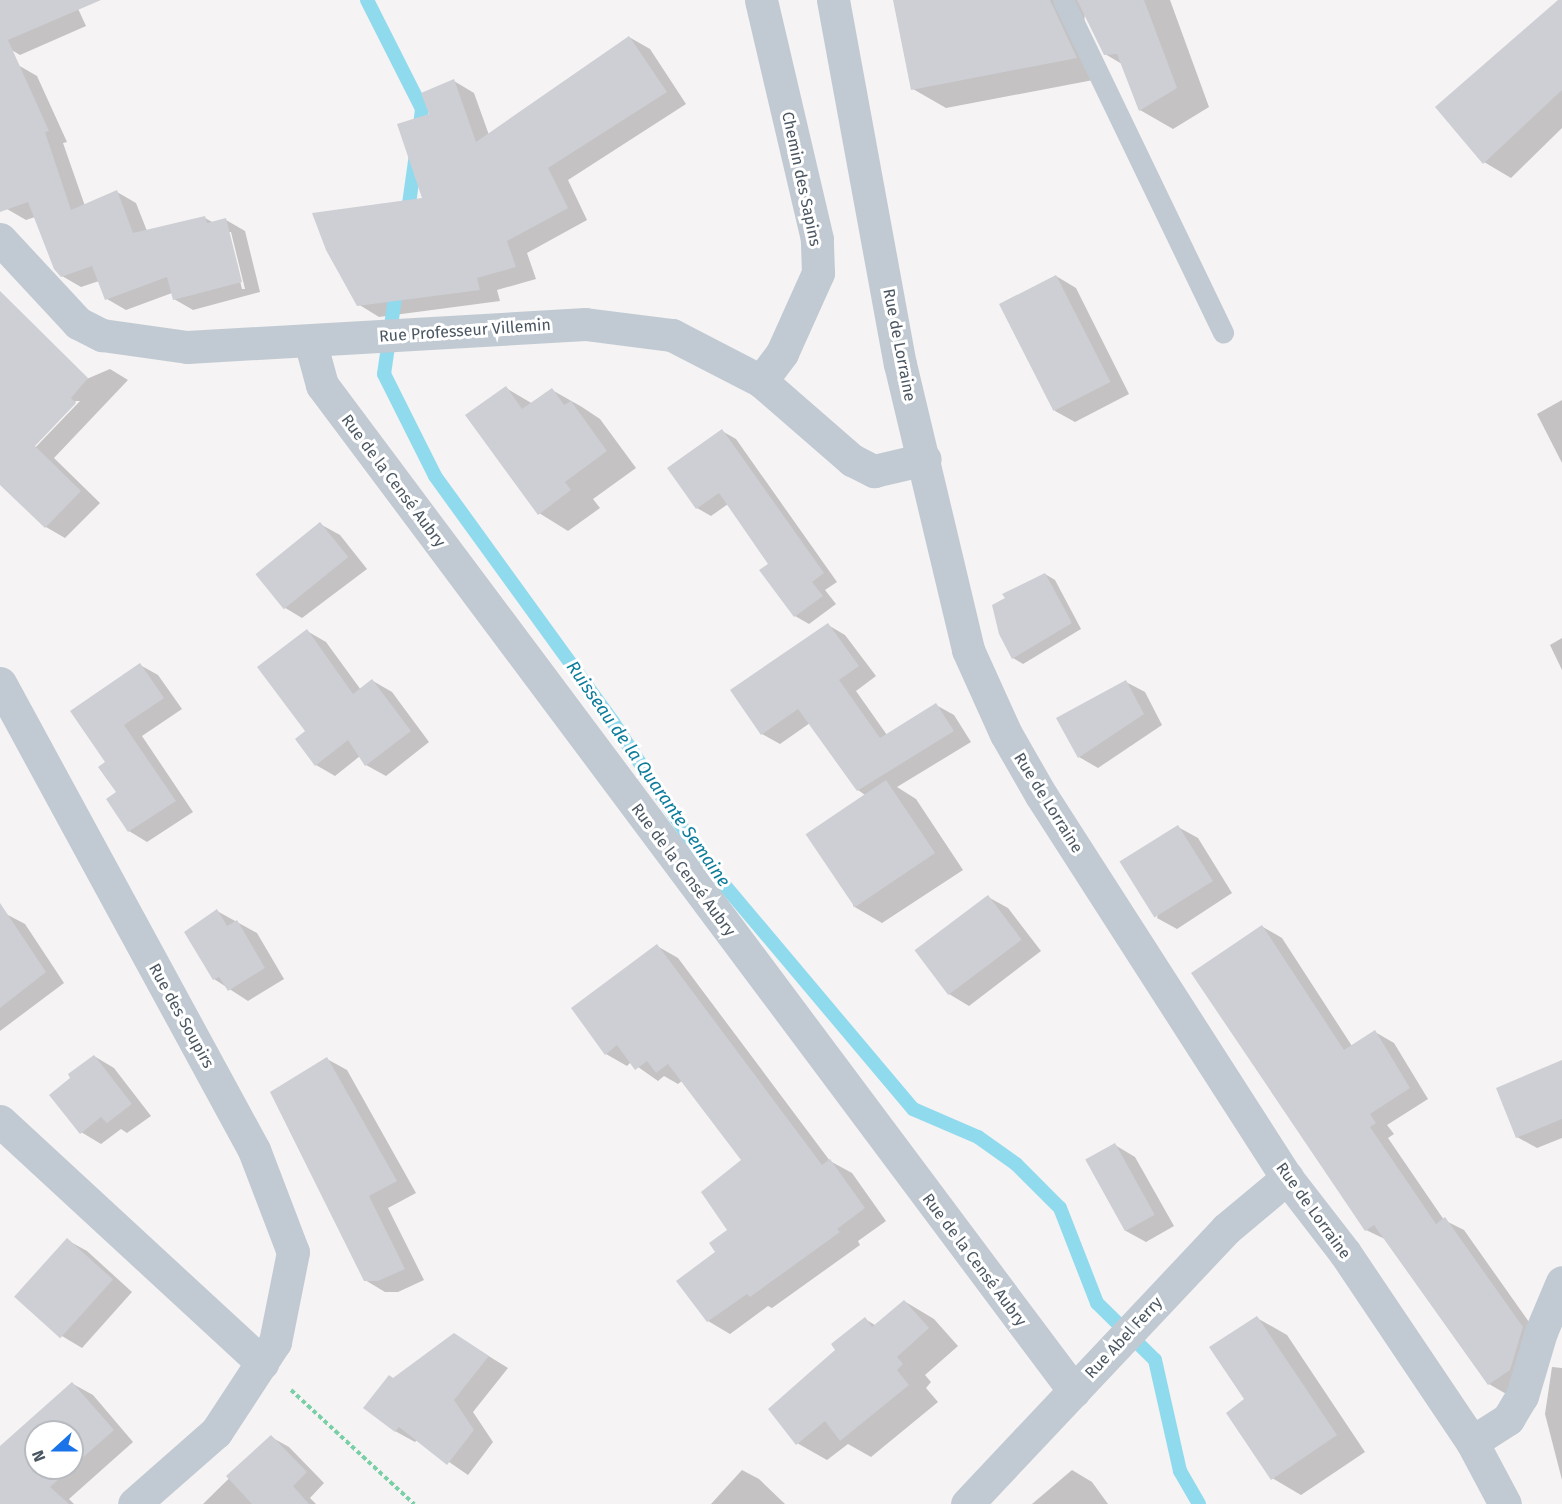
<!DOCTYPE html>
<meta charset="utf-8">
<style>
body{margin:0}
#map{position:relative;width:1562px;height:1504px;overflow:hidden;background:#f5f3f3;font-family:"Fira Sans",sans-serif}
div>[style]{position:absolute}
[style*='--x']{left:calc(var(--x)*1px);top:calc(var(--y)*1px);width:calc(var(--w)*1px);rotate:calc(var(--a)*1deg)}
.shadow>*{inset:0;background:#0003}
.stream>*{height:14px;margin:-7px;padding:0 7px;transform-origin:7px;border-radius:7px;background:#90daee}
.building>*{inset:0;background:#cdcfd5;transform-origin:0 0}
.path>*{height:4px;margin-top:-2px;transform-origin:0;background:repeating-linear-gradient(90deg,#7ad0a6 0 4.5px,transparent 0 7.5px)}
.lane>*{height:21px;margin:-10.5px;padding:0 10.5px;transform-origin:10.5px;border-radius:10.5px;background:#c1cad2}
.street>*{height:33px;margin:-16.5px;padding:0 16.5px;transform-origin:16.5px;border-radius:16.5px;background:#c1cad2}
span{translate:-50% -50%;white-space:nowrap;text-align:center;line-height:1.15;-webkit-text-stroke:6px #fff;paint-order:stroke}
.street-label{font-size:16px;color:#4a5661}
.water-label{font-size:18px;color:#0c7c9b;font-style:italic}
.north{position:absolute;left:24px;top:1420px;width:60px;height:60px;box-sizing:border-box;background:#fff;border:2px solid #b7bbc0;border-radius:50%;rotate:249deg;font-size:16px;font-weight:700;line-height:24px;text-align:center;color:#4a5661}
.north::after{content:'';display:block;margin:auto;width:21px;height:27px;background:#1a73e8;clip-path:polygon(50% 0,100% 100%,50% 72%,0 100%)}
</style>
<div id="map">
<div class="shadow">
<div style="clip-path:polygon(0 0,74px 0,86px 26px,20px 55px,0 43px)"></div>
<div style="clip-path:polygon(894px 0,1170px 0,1209px 107px,1173px 129px,1140px 110px,1122px 64px,1105px 54px,1085px 13px,1084px 25px,1109px 77px,946px 108px,913px 89px)"></div>
<div style="clip-path:polygon(1562px 18px,1562px 128px,1511px 178px,1484px 162px)"></div>
<div style="clip-path:polygon(629px 37px,650px 49px,686px 104px,568px 180px,587px 220px,527px 253px,536px 279px,497px 290px,500px 301px,379px 317px,358px 304px,424px 199px,431px 115px,454px 81px,474px 93px,489px 135px)"></div>
<div style="clip-path:polygon(evenodd,18px 65px,37px 76px,67px 142px,63px 143px,85px 206px,117px 192px,136px 203px,147px 231px,205px 218px,214px 223px,226px 220px,245px 231px,260px 292px,193px 310px,174px 299px,172px 293px,126px 310px,107px 299px,99px 281px,81px 287px,62px 276px,35px 217px,26px 220px,7px 209px,0 191px,0 73px,18px 65px,228px 232px,231px 232px,245px 289px,242px 289px,228px 232px)"></div>
<div style="clip-path:polygon(1056px 276px,1076px 288px,1129px 394px,1075px 422px,1055px 411px)"></div>
<div style="clip-path:polygon(evenodd,0 332px,40px 399px,110px 369px,128px 380px,54px 458px,100px 503px,65px 538px,46px 527px,0 479px,0 332px,76px 401px,80px 401px,31px 452px,29px 450px,76px 401px)"></div>
<div style="clip-path:polygon(506px 388px,533px 404px,552px 390px,582px 407px,600px 419px,636px 468px,593px 499px,600px 508px,568px 531px,539px 513px)"></div>
<div style="clip-path:polygon(1562px 400px,1562px 463px,1537px 414px)"></div>
<div style="clip-path:polygon(722px 431px,736px 439px,837px 582px,825px 590px,836px 604px,809px 624px,795px 616px,770px 564px,728px 504px,711px 516px,697px 508px)"></div>
<div style="clip-path:polygon(320px 524px,340px 535px,367px 569px,302px 618px,282px 606px)"></div>
<div style="clip-path:polygon(1045px 574px,1055px 580px,1081px 629px,1023px 664px,1013px 658px)"></div>
<div style="clip-path:polygon(828px 625px,845px 635px,876px 676px,856px 691px,887px 735px,936px 705px,954px 715px,971px 742px,897px 787px,916px 799px,963px 870px,882px 923px,853px 906px,865px 795px,858px 790px,810px 723px,780px 744px,762px 734px)"></div>
<div style="clip-path:polygon(307px 631px,326px 642px,361px 690px,373px 681px,392px 692px,429px 742px,386px 776px,366px 765px,360px 756px,335px 776px,316px 765px,307px 732px)"></div>
<div style="clip-path:polygon(1562px 638px,1562px 670px,1550px 645px)"></div>
<div style="clip-path:polygon(140px 665px,158px 675px,182px 709px,142px 736px,193px 812px,147px 842px,129px 831px,107px 763px)"></div>
<div style="clip-path:polygon(1126px 682px,1145px 692px,1162px 725px,1098px 768px,1079px 757px)"></div>
<div style="clip-path:polygon(1178px 827px,1198px 838px,1232px 893px,1177px 929px,1157px 918px)"></div>
<div style="clip-path:polygon(988px 897px,1008px 908px,1041px 951px,969px 1006px,949px 994px,918px 953px)"></div>
<div style="clip-path:polygon(217px 911px,257px 933px,284px 979px,248px 1001px,214px 979px)"></div>
<div style="clip-path:polygon(6px 914px,25px 924px,64px 983px,0 1031px,0 918px)"></div>
<div style="clip-path:polygon(1263px 927px,1282px 938px,1352px 1046px,1375px 1032px,1394px 1043px,1428px 1099px,1387px 1125px,1394px 1134px,1388px 1138px,1444px 1220px,1464px 1230px,1541px 1339px,1508px 1395px,1489px 1384px,1387px 1240px,1366px 1230px)"></div>
<div style="clip-path:polygon(657px 946px,678px 958px,830px 1161px,852px 1173px,886px 1221px,858px 1241px,860px 1245px,772px 1308px,768px 1306px,730px 1334px,708px 1321px,679px 1281px,718px 1252px,730px 1230px,743px 1160px,683px 1080px,678px 1084px,664px 1076px,658px 1081px,631px 1062px,627px 1066px,606px 1054px)"></div>
<div style="clip-path:polygon(94px 1056px,114px 1068px,151px 1116px,127px 1133px,121px 1129px,101px 1144px,81px 1132px,72px 1078px)"></div>
<div style="clip-path:polygon(327px 1059px,347px 1070px,416px 1193px,388px 1208px,424px 1280px,398px 1292px,385px 1292px,365px 1280px)"></div>
<div style="clip-path:polygon(1562px 1066px,1562px 1138px,1537px 1148px,1517px 1137px)"></div>
<div style="clip-path:polygon(1115px 1145px,1135px 1157px,1174px 1226px,1146px 1242px,1126px 1231px)"></div>
<div style="clip-path:polygon(67px 1240px,87px 1251px,132px 1292px,82px 1348px,62px 1336px)"></div>
<div style="clip-path:polygon(904px 1301px,934px 1319px,958px 1346px,925px 1375px,931px 1382px,926px 1388px,938px 1402px,871px 1457px,848px 1444px,827px 1460px,797px 1443px,837px 1350px,865px 1319px,875px 1325px)"></div>
<div style="clip-path:polygon(1257px 1318px,1287px 1335px,1365px 1452px,1301px 1495px,1272px 1478px,1246px 1400px)"></div>
<div style="clip-path:polygon(474px 1347px,508px 1368px,473px 1412px,493px 1442px,468px 1475px,417px 1440px,415px 1442px,395px 1431px,394px 1379px)"></div>
<div style="clip-path:polygon(1552px 1367px,1562px 1368px,1562px 1480px,1545px 1414px)"></div>
<div style="clip-path:polygon(evenodd,73px 1384px,93px 1395px,133px 1442px,69px 1499px,74px 1504px,0 1504px,0 1454px,73px 1384px,36px 1432px,72px 1432px,72px 1468px,36px 1468px,36px 1432px)"></div>
<div style="clip-path:polygon(271px 1437px,289px 1447px,324px 1483px,310px 1498px,316px 1504px,203px 1504px)"></div>
<div style="clip-path:polygon(742px 1470px,759px 1479px,785px 1504px,711px 1504px)"></div>
<div style="clip-path:polygon(1072px 1470px,1092px 1482px,1108px 1504px,1032px 1504px)"></div>
</div>
<div class="stream">
<div style="--x:367;--y:0;--w:122;--a:63.2"></div>
<div style="--x:422;--y:109;--w:26;--a:97"></div>
<div style="--x:407;--y:218;--w:65;--a:-82"></div>
<div style="--x:397;--y:284;--w:91;--a:98.2"></div>
<div style="--x:384;--y:374;--w:114;--a:63.4"></div>
<div style="--x:435;--y:476;--w:304;--a:54.1"></div>
<div style="--x:613;--y:722;--w:168;--a:56.7"></div>
<div style="--x:705;--y:862;--w:323;--a:49.9"></div>
<div style="--x:913;--y:1109;--w:71;--a:23.3"></div>
<div style="--x:978;--y:1137;--w:47;--a:35.4"></div>
<div style="--x:1016;--y:1164;--w:62;--a:45"></div>
<div style="--x:1060;--y:1208;--w:102;--a:68.7"></div>
<div style="--x:1097;--y:1303;--w:81;--a:44.5"></div>
<div style="--x:1155;--y:1360;--w:114;--a:77.3"></div>
<div style="--x:1180;--y:1471;--w:38;--a:60"></div>
</div>
<div class="building">
<div style="clip-path:polygon(0 0,101px 0,8px 40px,49px 131px,45px 132px,71px 210px,117px 190px,133px 233px,205px 216px,207px 223px,226px 218px,242px 282px,173px 300px,167px 277px,105px 300px,92px 266px,61px 277px,54px 269px,28px 202px,0 212px)"></div>
<div style="clip-path:polygon(893px 0,1050px 0,1077px 58px,911px 90px)"></div>
<div style="clip-path:polygon(1077px 0,1144px 0,1177px 88px,1139px 111px,1117px 54px,1104px 55px)"></div>
<div style="clip-path:polygon(1558px 0,1562px 0,1562px 90px,1483px 164px,1435px 107px)"></div>
<div style="clip-path:polygon(629px 36px,667px 92px,548px 168px,568px 208px,507px 241px,516px 267px,477px 278px,480px 290px,357px 306px,326px 250px,312px 213px,422px 198px,397px 124px,429px 114px,421px 93px,454px 79px,476px 142px)"></div>
<div style="left:1056px;top:275px;width:120px;height:64px;rotate:63deg"></div>
<div style="clip-path:polygon(0 291px,88px 378px,71px 398px,76px 403px,35px 446px,81px 491px,45px 528px,0 485px)"></div>
<div style="clip-path:polygon(506px 386px,522px 409px,552px 388px,564px 405px,571px 401px,607px 451px,565px 482px,571px 490px,538px 515px,465px 415px)"></div>
<div style="clip-path:polygon(722px 429px,824px 573px,812px 582px,823px 596px,794px 617px,759px 570px,768px 564px,719px 493px,696px 509px,667px 468px)"></div>
<div style="left:320px;top:522px;width:45px;height:83px;rotate:51deg"></div>
<div style="clip-path:polygon(1045px 573px,1072px 623px,1012px 659px,999px 634px,992px 605px,1005px 598px,1002px 594px)"></div>
<div style="clip-path:polygon(828px 623px,859px 666px,839px 680px,880px 738px,936px 703px,954px 731px,857px 791px,798px 709px,761px 735px,730px 690px)"></div>
<div style="clip-path:polygon(307px 629px,353px 694px,372px 679px,411px 731px,365px 766px,348px 740px,315px 766px,295px 739px,305px 731px,257px 667px)"></div>
<div style="clip-path:polygon(140px 663px,164px 698px,124px 725px,176px 801px,128px 832px,106px 799px,116px 792px,98px 767px,105px 762px,70px 711px)"></div>
<div style="clip-path:polygon(1126px 680px,1144px 714px,1078px 758px,1056px 718px)"></div>
<div style="left:886px;top:780px;width:88px;height:97px;rotate:56deg"></div>
<div style="left:1178px;top:825px;width:66px;height:69px;rotate:58deg"></div>
<div style="left:988px;top:895px;width:56px;height:92px;rotate:53deg"></div>
<div style="clip-path:polygon(0 903px,46px 972px,0 1008px)"></div>
<div style="clip-path:polygon(217px 909px,227px 926px,237px 920px,265px 968px,228px 991px,219px 977px,213px 980px,184px 932px)"></div>
<div style="clip-path:polygon(1262px 925px,1344px 1050px,1375px 1030px,1410px 1088px,1370px 1114px,1376px 1123px,1370px 1127px,1436px 1224px,1445px 1217px,1523px 1327px,1510px 1370px,1488px 1385px,1374px 1225px,1365px 1231px,1191px 973px)"></div>
<div style="clip-path:polygon(657px 944px,822px 1165px,830px 1159px,865px 1208px,837px 1229px,840px 1232px,750px 1297px,747px 1294px,707px 1322px,676px 1281px,715px 1252px,709px 1243px,727px 1230px,701px 1192px,741px 1160px,668px 1064px,656px 1073px,647px 1061px,635px 1070px,617px 1045px,605px 1055px,571px 1008px)"></div>
<div style="clip-path:polygon(94px 1055px,132px 1104px,107px 1123px,101px 1117px,80px 1134px,49px 1095px,70px 1078px,68px 1074px)"></div>
<div style="clip-path:polygon(327px 1057px,397px 1181px,369px 1196px,405px 1269px,378px 1281px,364px 1281px,270px 1092px)"></div>
<div style="clip-path:polygon(1562px 1060px,1562px 1119px,1516px 1138px,1496px 1088px)"></div>
<div style="left:1115px;top:1143px;width:82px;height:34px;rotate:61deg"></div>
<div style="left:67px;top:1238px;width:62px;height:79px;rotate:42deg"></div>
<div style="clip-path:polygon(904px 1300px,929px 1328px,897px 1357px,903px 1364px,897px 1370px,909px 1385px,840px 1441px,825px 1421px,796px 1445px,768px 1409px,835px 1350px,831px 1344px,865px 1317px,872px 1327px)"></div>
<div style="clip-path:polygon(1257px 1316px,1337px 1435px,1271px 1480px,1226px 1413px,1244px 1399px,1209px 1347px)"></div>
<div style="clip-path:polygon(454px 1333px,489px 1356px,454px 1400px,474px 1430px,447px 1465px,399px 1427px,395px 1432px,363px 1408px,389px 1375px,393px 1378px)"></div>
<div style="clip-path:polygon(72px 1382px,114px 1430px,72px 1467px,72px 1432px,36px 1432px,36px 1468px,71px 1468px,50px 1487px,69px 1504px,0 1504px,0 1446px)"></div>
<div style="clip-path:polygon(271px 1435px,307px 1472px,293px 1486px,309px 1504px,252px 1504px,226px 1476px)"></div>
</div>
<div class="path">
<div style="--x:291;--y:1390;--w:168;--a:42.8"></div>
</div>
<div class="lane">
<div style="--x:1063;--y:0;--w:369;--a:64.3"></div>
</div>
<div class="street">
<div style="--x:833;--y:0;--w:370;--a:79.6"></div>
<div style="--x:900;--y:364;--w:294;--a:76.6"></div>
<div style="--x:968;--y:650;--w:92;--a:65.7"></div>
<div style="--x:1006;--y:734;--w:70;--a:60.2"></div>
<div style="--x:1041;--y:795;--w:455;--a:57.3"></div>
<div style="--x:1287;--y:1178;--w:95;--a:52.3"></div>
<div style="--x:1345;--y:1253;--w:228;--a:56.1"></div>
<div style="--x:1472;--y:1442;--w:70;--a:62"></div>
<div style="--x:0;--y:239;--w:115;--a:47.1"></div>
<div style="--x:78;--y:323;--w:27;--a:27"></div>
<div style="--x:102;--y:335;--w:86;--a:8"></div>
<div style="--x:187;--y:347;--w:399;--a:-3.3"></div>
<div style="--x:585;--y:324;--w:88;--a:7.2"></div>
<div style="--x:672;--y:335;--w:100;--a:27.3"></div>
<div style="--x:761;--y:381;--w:121;--a:41"></div>
<div style="--x:852;--y:460;--w:25;--a:27"></div>
<div style="--x:874;--y:471;--w:52;--a:-13.2"></div>
<div style="--x:310;--y:341;--w:46;--a:74.7"></div>
<div style="--x:322;--y:385;--w:1256;--a:53.22"></div>
<div style="--x:761;--y:381;--w:35;--a:-53"></div>
<div style="--x:782;--y:353;--w:88;--a:-65.8"></div>
<div style="--x:818;--y:273;--w:34;--a:-92"></div>
<div style="--x:817;--y:239;--w:245;--a:-103.2"></div>
<div style="--x:0;--y:683;--w:532;--a:61.46"></div>
<div style="--x:254;--y:1150;--w:109;--a:69.1"></div>
<div style="--x:293;--y:1252;--w:92;--a:101.3"></div>
<div style="--x:275;--y:1342;--w:108;--a:123.2"></div>
<div style="--x:216;--y:1432;--w:109;--a:138.7"></div>
<div style="--x:0;--y:1121;--w:357;--a:42.7"></div>
<div style="--x:1472;--y:1442;--w:43;--a:-32.6"></div>
<div style="--x:1508;--y:1419;--w:27;--a:-59"></div>
<div style="--x:1522;--y:1396;--w:67;--a:-73.5"></div>
<div style="--x:1541;--y:1332;--w:54;--a:-67.2"></div>
<div style="--x:967;--y:1504;--w:378;--a:-46.7"></div>
<div style="--x:1226;--y:1229;--w:80;--a:-39.9"></div>
</div>
<div class="street-label">
<span style="left:801px;top:179px;rotate:78deg">Chemin des Sapins</span>
<span style="left:465px;top:331px;rotate:-4deg">Rue Professeur Villemin</span>
<span style="left:899px;top:345px;rotate:79deg">Rue de Lorraine</span>
<span style="left:393px;top:481px;rotate:53deg">Rue de la Censé Aubry</span>
<span style="left:1048px;top:803px;rotate:58deg">Rue de Lorraine</span>
<span style="left:683px;top:870px;rotate:53deg">Rue de la Censé Aubry</span>
<span style="left:181px;top:1016px;rotate:61deg">Rue des Soupirs</span>
<span style="left:1313px;top:1211px;rotate:54deg">Rue de Lorraine</span>
<span style="left:974px;top:1260px;rotate:53deg">Rue de la Censé Aubry</span>
<span style="left:1124px;top:1338px;rotate:-47deg">Rue Abel Ferry</span>
</div>
<div class="water-label">
<span style="left:648px;top:774px;rotate:55deg">Ruisseau de la Quarante Semaine</span>
</div>
<div class="north">N</div>
</div>
